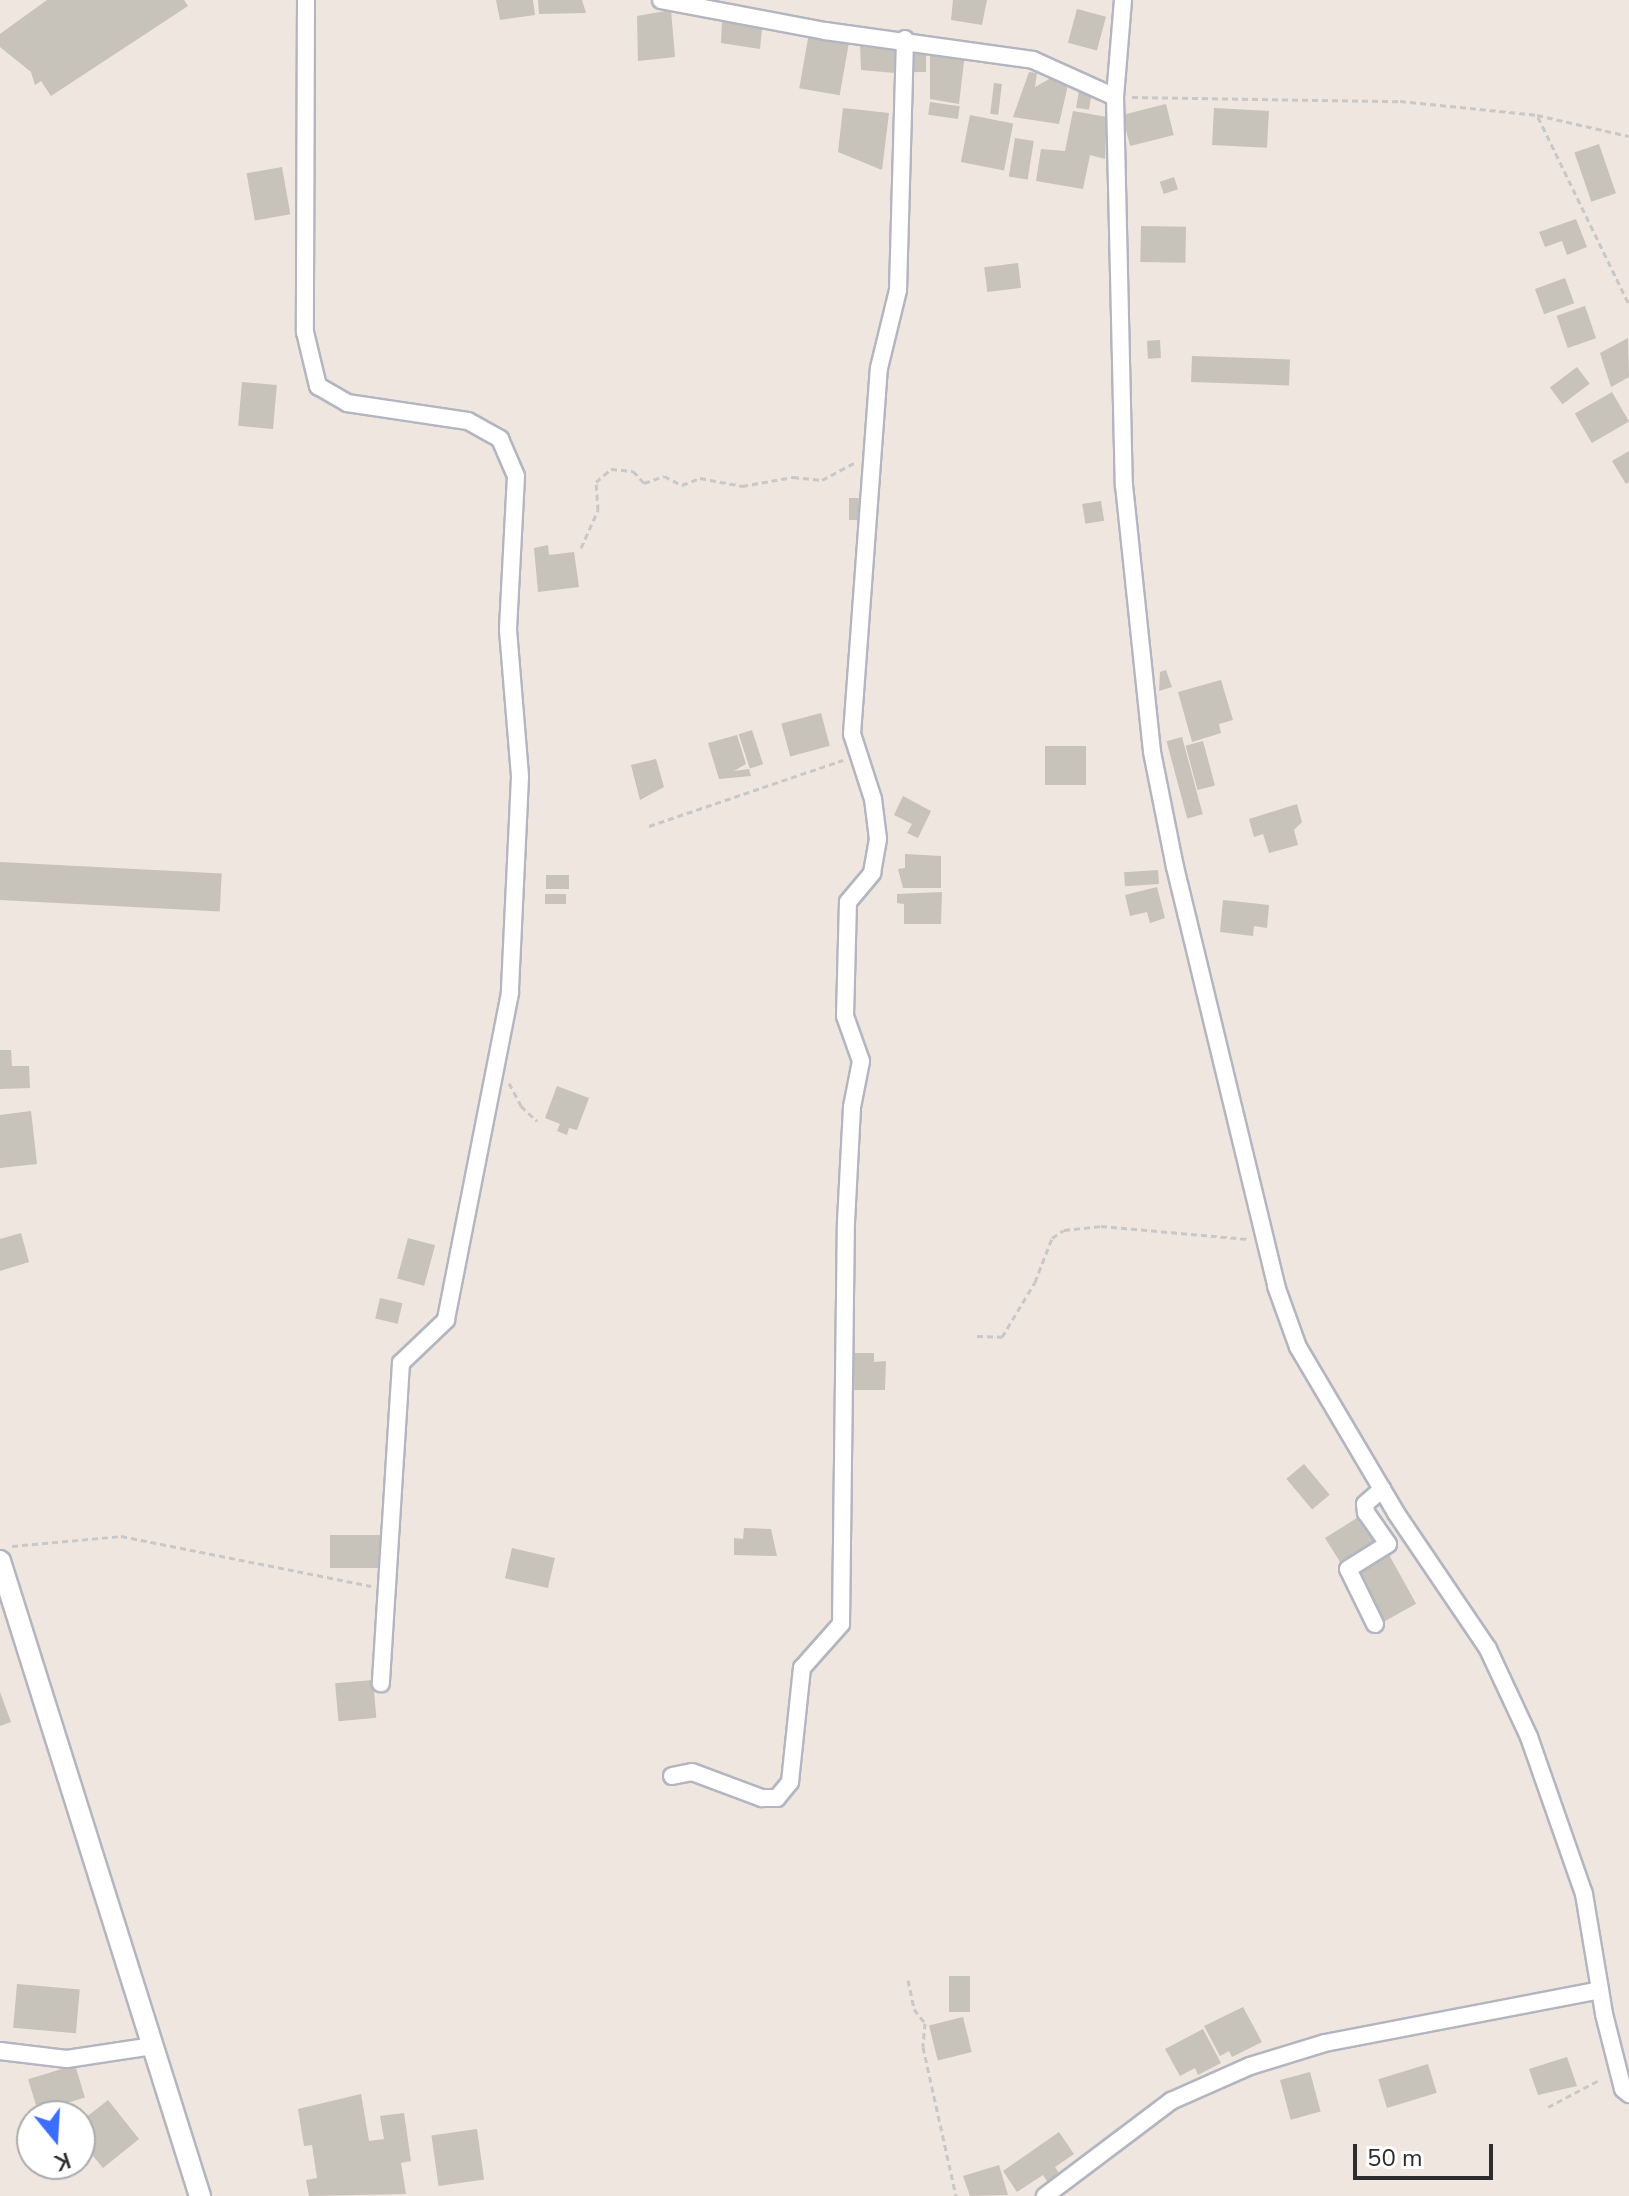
<!DOCTYPE html>
<style>
body{margin:0}
#map{position:relative;width:1629px;height:2196px;overflow:hidden;background:#eee6df;font-family:"Nunito Sans",sans-serif}
div>[style]{position:absolute}
[style*='--x']{left:calc(var(--x)*1px);top:calc(var(--y)*1px);width:calc(var(--w)*1px);rotate:calc(var(--a)*1deg)}
.building>*{inset:0;background:#c7c2ba;transform-origin:0 0}
.path>*{height:3px;margin-top:-1.5px;transform-origin:0;background:repeating-linear-gradient(90deg,#c8c8c8 0 6px,transparent 0 10px)}
.roads{filter:drop-shadow(2px 0 #b3b6c0) drop-shadow(-2px 0 #b3b6c0) drop-shadow(0 2px #b3b6c0) drop-shadow(0 -2px #b3b6c0)}
.minor>*{height:16px;margin:-8px;padding:0 8px;transform-origin:8px;border-radius:8px;background:#fff}
.tertiary>*{height:20px;margin:-10px;padding:0 10px;transform-origin:10px;border-radius:10px;background:#fff}
span{translate:-50% -50%;white-space:nowrap;text-align:center;line-height:1.15;-webkit-text-stroke:7px #fff;paint-order:stroke}
.north{position:absolute;left:16px;top:2100px;width:80px;height:80px;box-sizing:border-box;background:#fff;border:2px solid #ababab;border-radius:50%;rotate:162deg;font-size:22px;font-weight:700;line-height:32px;text-align:center;color:#2d2d2d}
.north::after{content:'';display:block;margin:auto;width:28px;height:36px;background:#3b6eff;clip-path:polygon(50% 0,100% 100%,50% 72%,0 100%)}
.scale{position:absolute;left:1353px;top:2144px;width:140px;height:36px;box-sizing:border-box;border:4px solid #2d2d2d;border-top:0;padding-left:10px;font-size:24px;line-height:28px;white-space:nowrap;color:#2d2d2d;-webkit-text-stroke:6px #fff;paint-order:stroke}
</style>
<div id="map">
<div class="building">
<div style="clip-path:polygon(47px 0,184px 0,188px 6px,51px 96px,41px 81px,35px 85px,31px 72px,0 47px,0 34px)"></div>
<div style="clip-path:polygon(496px 0,533px 0,535px 15px,500px 20px)"></div>
<div style="clip-path:polygon(538px 0,582px 0,586px 13px,539px 14px)"></div>
<div style="clip-path:polygon(953px 0,987px 0,982px 25px,951px 20px)"></div>
<div style="left:1077px;top:9px;width:30px;height:35px;rotate:15deg"></div>
<div style="clip-path:polygon(671px 10px,675px 57px,638px 61px,637px 16px)"></div>
<div style="clip-path:polygon(722px 20px,762px 29px,760px 49px,721px 43px)"></div>
<div style="left:809px;top:33px;width:41px;height:56px;rotate:10deg"></div>
<div style="clip-path:polygon(860px 43px,895px 46px,895px 73px,861px 70px)"></div>
<div style="left:926px;top:50px;width:22px;height:18px;rotate:90deg"></div>
<div style="clip-path:polygon(930px 51px,965px 53px,959px 104px,930px 99px)"></div>
<div style="clip-path:polygon(1029px 72px,1037px 73px,1035px 87px,1051px 78px,1068px 85px,1059px 124px,1013px 117px)"></div>
<div style="left:994px;top:83px;width:8px;height:31px;rotate:7deg"></div>
<div style="left:1079px;top:90px;width:13px;height:18px;rotate:9deg"></div>
<div style="left:930px;top:102px;width:30px;height:13px;rotate:8deg"></div>
<div style="left:1166px;top:104px;width:32px;height:45px;rotate:76deg"></div>
<div style="clip-path:polygon(843px 108px,889px 113px,882px 170px,838px 152px)"></div>
<div style="left:1214px;top:108px;width:55px;height:37px;rotate:3deg"></div>
<div style="clip-path:polygon(1073px 111px,1107px 117px,1105px 159px,1090px 155px,1083px 189px,1036px 181px,1041px 149px,1065px 151px)"></div>
<div style="left:970px;top:115px;width:44px;height:48px;rotate:11deg"></div>
<div style="left:1015px;top:138px;width:19px;height:39px;rotate:9deg"></div>
<div style="left:1599px;top:144px;width:52px;height:26px;rotate:71deg"></div>
<div style="left:282px;top:167px;width:48px;height:36px;rotate:80deg"></div>
<div style="left:1174px;top:177px;width:13px;height:15px;rotate:72deg"></div>
<div style="clip-path:polygon(1576px 219px,1587px 247px,1567px 255px,1562px 241px,1545px 247px,1539px 232px)"></div>
<div style="left:1141px;top:226px;width:45px;height:36px;rotate:1deg"></div>
<div style="left:1018px;top:263px;width:25px;height:34px;rotate:83deg"></div>
<div style="left:1565px;top:278px;width:27px;height:32px;rotate:70deg"></div>
<div style="left:1585px;top:306px;width:34px;height:30px;rotate:71deg"></div>
<div style="clip-path:polygon(1628px 338px,1629px 377px,1611px 387px,1600px 353px)"></div>
<div style="left:1160px;top:340px;width:18px;height:13px;rotate:87deg"></div>
<div style="left:1192px;top:356px;width:98px;height:26px;rotate:2deg"></div>
<div style="left:1577px;top:367px;width:21px;height:34px;rotate:53deg"></div>
<div style="left:242px;top:382px;width:35px;height:44px;rotate:5deg"></div>
<div style="left:1612px;top:392px;width:34px;height:43px;rotate:60deg"></div>
<div style="clip-path:polygon(1629px 451px,1629px 482px,1626px 484px,1612px 461px)"></div>
<div style="left:849px;top:498px;width:11px;height:22px"></div>
<div style="left:1101px;top:501px;width:20px;height:19px;rotate:81deg"></div>
<div style="clip-path:polygon(548px 545px,549px 555px,574px 552px,579px 587px,538px 592px,534px 548px)"></div>
<div style="clip-path:polygon(1166px 670px,1172px 687px,1159px 691px,1160px 672px)"></div>
<div style="clip-path:polygon(1221px 680px,1233px 720px,1219px 724px,1221px 733px,1192px 742px,1178px 692px)"></div>
<div style="left:821px;top:713px;width:34px;height:41px;rotate:75deg"></div>
<div style="left:752px;top:730px;width:36px;height:14px;rotate:72deg"></div>
<div style="clip-path:polygon(737px 735px,746px 764px,734px 771px,749px 769px,751px 776px,719px 779px,708px 743px)"></div>
<div style="left:1182px;top:737px;width:80px;height:16px;rotate:75deg"></div>
<div style="left:1203px;top:741px;width:46px;height:18px;rotate:75deg"></div>
<div style="left:1045px;top:746px;width:41px;height:39px"></div>
<div style="clip-path:polygon(656px 759px,664px 787px,640px 800px,631px 765px)"></div>
<div style="clip-path:polygon(903px 796px,931px 811px,918px 838px,907px 833px,912px 824px,894px 815px)"></div>
<div style="clip-path:polygon(1297px 804px,1302px 822px,1294px 830px,1298px 845px,1269px 853px,1263px 834px,1254px 837px,1249px 819px)"></div>
<div style="clip-path:polygon(905px 854px,941px 856px,941px 888px,903px 888px,898px 869px,905px 868px)"></div>
<div style="left:0;top:862px;width:222px;height:38px;rotate:3deg"></div>
<div style="left:1158px;top:870px;width:14px;height:34px;rotate:86deg"></div>
<div style="left:569px;top:875px;width:14px;height:23px;rotate:90deg"></div>
<div style="clip-path:polygon(1157px 887px,1165px 918px,1150px 923px,1147px 912px,1130px 916px,1125px 895px)"></div>
<div style="clip-path:polygon(942px 892px,941px 924px,904px 924px,904px 904px,897px 903px,897px 894px)"></div>
<div style="left:566px;top:894px;width:10px;height:21px;rotate:90deg"></div>
<div style="clip-path:polygon(1223px 900px,1269px 905px,1267px 928px,1254px 926px,1253px 936px,1220px 932px)"></div>
<div style="clip-path:polygon(0 1050px,11px 1050px,12px 1066px,29px 1066px,30px 1088px,0 1089px)"></div>
<div style="clip-path:polygon(557px 1086px,589px 1098px,577px 1130px,569px 1128px,567px 1135px,557px 1131px,560px 1124px,545px 1118px)"></div>
<div style="clip-path:polygon(31px 1111px,37px 1164px,0 1168px,0 1115px)"></div>
<div style="clip-path:polygon(21px 1233px,29px 1262px,0 1271px,0 1239px)"></div>
<div style="left:408px;top:1238px;width:28px;height:42px;rotate:15deg"></div>
<div style="left:380px;top:1298px;width:23px;height:21px;rotate:13deg"></div>
<div style="clip-path:polygon(853px 1353px,874px 1353px,874px 1362px,886px 1361px,885px 1390px,852px 1390px)"></div>
<div style="left:1304px;top:1464px;width:40px;height:23px;rotate:50deg"></div>
<div style="clip-path:polygon(1357px 1518px,1365px 1530px,1372px 1527px,1380px 1541px,1342px 1565px,1325px 1538px)"></div>
<div style="clip-path:polygon(744px 1528px,771px 1529px,777px 1556px,734px 1555px,734px 1538px,743px 1539px)"></div>
<div style="left:383px;top:1535px;width:33px;height:53px;rotate:90deg"></div>
<div style="left:512px;top:1548px;width:44px;height:31px;rotate:13deg"></div>
<div style="left:1388px;top:1553px;width:58px;height:37px;rotate:61deg"></div>
<div style="left:373px;top:1680px;width:38px;height:38px;rotate:85deg"></div>
<div style="clip-path:polygon(0 1692px,11px 1722px,0 1726px)"></div>
<div style="left:949px;top:1976px;width:21px;height:36px"></div>
<div style="left:17px;top:1984px;width:63px;height:44px;rotate:5deg"></div>
<div style="clip-path:polygon(1243px 2007px,1262px 2042px,1232px 2057px,1229px 2051px,1220px 2056px,1204px 2026px)"></div>
<div style="left:963px;top:2017px;width:36px;height:35px;rotate:76deg"></div>
<div style="clip-path:polygon(1203px 2029px,1221px 2063px,1198px 2075px,1195px 2068px,1180px 2076px,1165px 2049px)"></div>
<div style="clip-path:polygon(1567px 2057px,1577px 2086px,1538px 2095px,1529px 2069px)"></div>
<div style="left:1428px;top:2064px;width:30px;height:52px;rotate:73deg"></div>
<div style="left:75px;top:2065px;width:34px;height:49px;rotate:73deg"></div>
<div style="left:1310px;top:2072px;width:41px;height:31px;rotate:75deg"></div>
<div style="clip-path:polygon(361px 2094px,369px 2141px,384px 2139px,380px 2116px,404px 2113px,411px 2161px,401px 2163px,406px 2194px,309px 2196px,306px 2180px,317px 2178px,312px 2145px,304px 2146px,298px 2109px)"></div>
<div style="clip-path:polygon(108px 2100px,139px 2139px,103px 2168px,80px 2140px,80px 2122px)"></div>
<div style="left:477px;top:2129px;width:51px;height:46px;rotate:82deg"></div>
<div style="clip-path:polygon(1059px 2132px,1074px 2154px,1055px 2167px,1060px 2174px,1048px 2183px,1043px 2175px,1017px 2192px,1003px 2171px)"></div>
<div style="clip-path:polygon(999px 2165px,1008px 2195px,970px 2196px,963px 2176px)"></div>
</div>
<div class="path">
<div style="--x:1132;--y:97;--w:268;--a:0.9"></div>
<div style="--x:1400;--y:101;--w:138;--a:5.8"></div>
<div style="--x:1537;--y:115;--w:94;--a:12.9"></div>
<div style="--x:1538;--y:117;--w:208;--a:64.1"></div>
<div style="--x:581;--y:548;--w:42;--a:-65.9"></div>
<div style="--x:598;--y:510;--w:28;--a:-94"></div>
<div style="--x:596;--y:482;--w:20;--a:-41"></div>
<div style="--x:611;--y:469;--w:22;--a:5"></div>
<div style="--x:633;--y:471;--w:16;--a:47"></div>
<div style="--x:644;--y:483;--w:21;--a:-19"></div>
<div style="--x:664;--y:476;--w:20;--a:27"></div>
<div style="--x:682;--y:485;--w:19;--a:-21"></div>
<div style="--x:700;--y:478;--w:43;--a:10.8"></div>
<div style="--x:742;--y:486;--w:52;--a:-10"></div>
<div style="--x:793;--y:477;--w:29;--a:6"></div>
<div style="--x:822;--y:480;--w:38;--a:-28"></div>
<div style="--x:649;--y:826;--w:205;--a:-18.8"></div>
<div style="--x:509;--y:1083;--w:26;--a:62"></div>
<div style="--x:521;--y:1106;--w:22;--a:43"></div>
<div style="--x:977;--y:1336;--w:25;--a:2"></div>
<div style="--x:1002;--y:1337;--w:64;--a:-59"></div>
<div style="--x:1035;--y:1282;--w:47;--a:-68.9"></div>
<div style="--x:1052;--y:1238;--w:14;--a:-34"></div>
<div style="--x:1064;--y:1230;--w:37;--a:-6"></div>
<div style="--x:1101;--y:1226;--w:147;--a:5.1"></div>
<div style="--x:12;--y:1546;--w:109;--a:-5.2"></div>
<div style="--x:121;--y:1536;--w:255;--a:11.3"></div>
<div style="--x:908;--y:1980;--w:30;--a:78"></div>
<div style="--x:914;--y:2009;--w:18;--a:52"></div>
<div style="--x:925;--y:2023;--w:24;--a:95"></div>
<div style="--x:923;--y:2047;--w:153;--a:77.5"></div>
<div style="--x:1548;--y:2107;--w:60;--a:-27.8"></div>
</div>
<div class="roads">
<div class="minor">
<div style="--x:306;--y:0;--w:332;--a:90.2"></div>
<div style="--x:305;--y:332;--w:56;--a:76.5"></div>
<div style="--x:318;--y:386;--w:34;--a:30"></div>
<div style="--x:347;--y:403;--w:122;--a:8.5"></div>
<div style="--x:468;--y:421;--w:37;--a:29"></div>
<div style="--x:500;--y:439;--w:40;--a:66.6"></div>
<div style="--x:516;--y:476;--w:154;--a:93"></div>
<div style="--x:508;--y:630;--w:147;--a:85.3"></div>
<div style="--x:520;--y:777;--w:216;--a:92.7"></div>
<div style="--x:510;--y:993;--w:333;--a:101.1"></div>
<div style="--x:446;--y:1320;--w:62;--a:136.3"></div>
<div style="--x:401;--y:1363;--w:321;--a:93.6"></div>
<div style="--x:661;--y:0;--w:167;--a:10.7"></div>
<div style="--x:825;--y:31;--w:210;--a:7.9"></div>
<div style="--x:1033;--y:60;--w:90;--a:24.3"></div>
<div style="--x:1123;--y:0;--w:97;--a:94.7"></div>
<div style="--x:1115;--y:97;--w:388;--a:88.7"></div>
<div style="--x:1124;--y:485;--w:268;--a:84"></div>
<div style="--x:1152;--y:752;--w:117;--a:78.7"></div>
<div style="--x:1175;--y:867;--w:431;--a:76.4"></div>
<div style="--x:1276;--y:1286;--w:65;--a:70.2"></div>
<div style="--x:1298;--y:1347;--w:193;--a:59.4"></div>
<div style="--x:1396;--y:1513;--w:164;--a:55.9"></div>
<div style="--x:1488;--y:1649;--w:97;--a:65"></div>
<div style="--x:1529;--y:1737;--w:166;--a:70.7"></div>
<div style="--x:1584;--y:1894;--w:122;--a:80.5"></div>
<div style="--x:1604;--y:2014;--w:77;--a:75.8"></div>
<div style="--x:1623;--y:2089;--w:8;--a:40"></div>
<div style="--x:1375;--y:1624;--w:61;--a:-116.1"></div>
<div style="--x:1348;--y:1569;--w:47;--a:-32"></div>
<div style="--x:1388;--y:1544;--w:38;--a:-125"></div>
<div style="--x:1366;--y:1513;--w:9;--a:-96"></div>
<div style="--x:1365;--y:1504;--w:23;--a:-41"></div>
<div style="--x:672;--y:1776;--w:20;--a:-11"></div>
<div style="--x:692;--y:1772;--w:75;--a:20.4"></div>
<div style="--x:762;--y:1798;--w:15;--a:0"></div>
<div style="--x:777;--y:1798;--w:21;--a:-51"></div>
<div style="--x:790;--y:1782;--w:115;--a:-84"></div>
<div style="--x:802;--y:1668;--w:59;--a:-48.4"></div>
<div style="--x:841;--y:1624;--w:402;--a:-89.3"></div>
<div style="--x:846;--y:1222;--w:115;--a:-87"></div>
<div style="--x:852;--y:1107;--w:47;--a:-78.9"></div>
<div style="--x:861;--y:1061;--w:48;--a:-109.6"></div>
<div style="--x:845;--y:1016;--w:114;--a:-88.5"></div>
<div style="--x:848;--y:902;--w:38;--a:-50"></div>
<div style="--x:872;--y:873;--w:35;--a:-80"></div>
<div style="--x:878;--y:839;--w:40;--a:-97.1"></div>
<div style="--x:873;--y:799;--w:68;--a:-107.9"></div>
<div style="--x:852;--y:734;--w:367;--a:-85.8"></div>
<div style="--x:879;--y:368;--w:80;--a:-76.3"></div>
<div style="--x:898;--y:290;--w:251;--a:-88.4"></div>
<div style="--x:0;--y:2051;--w:67;--a:6.8"></div>
<div style="--x:67;--y:2059;--w:87;--a:-8.6"></div>
<div style="--x:1045;--y:2196;--w:158;--a:-37"></div>
<div style="--x:1171;--y:2101;--w:86;--a:-23.9"></div>
<div style="--x:1250;--y:2066;--w:78;--a:-17"></div>
<div style="--x:1325;--y:2043;--w:280;--a:-10.9"></div>
</div>
<div class="tertiary">
<div style="--x:0;--y:1561;--w:666;--a:72.52"></div>
</div>
</div>
<div class="north">K</div>
<div class="scale">50 m</div>
</div>
